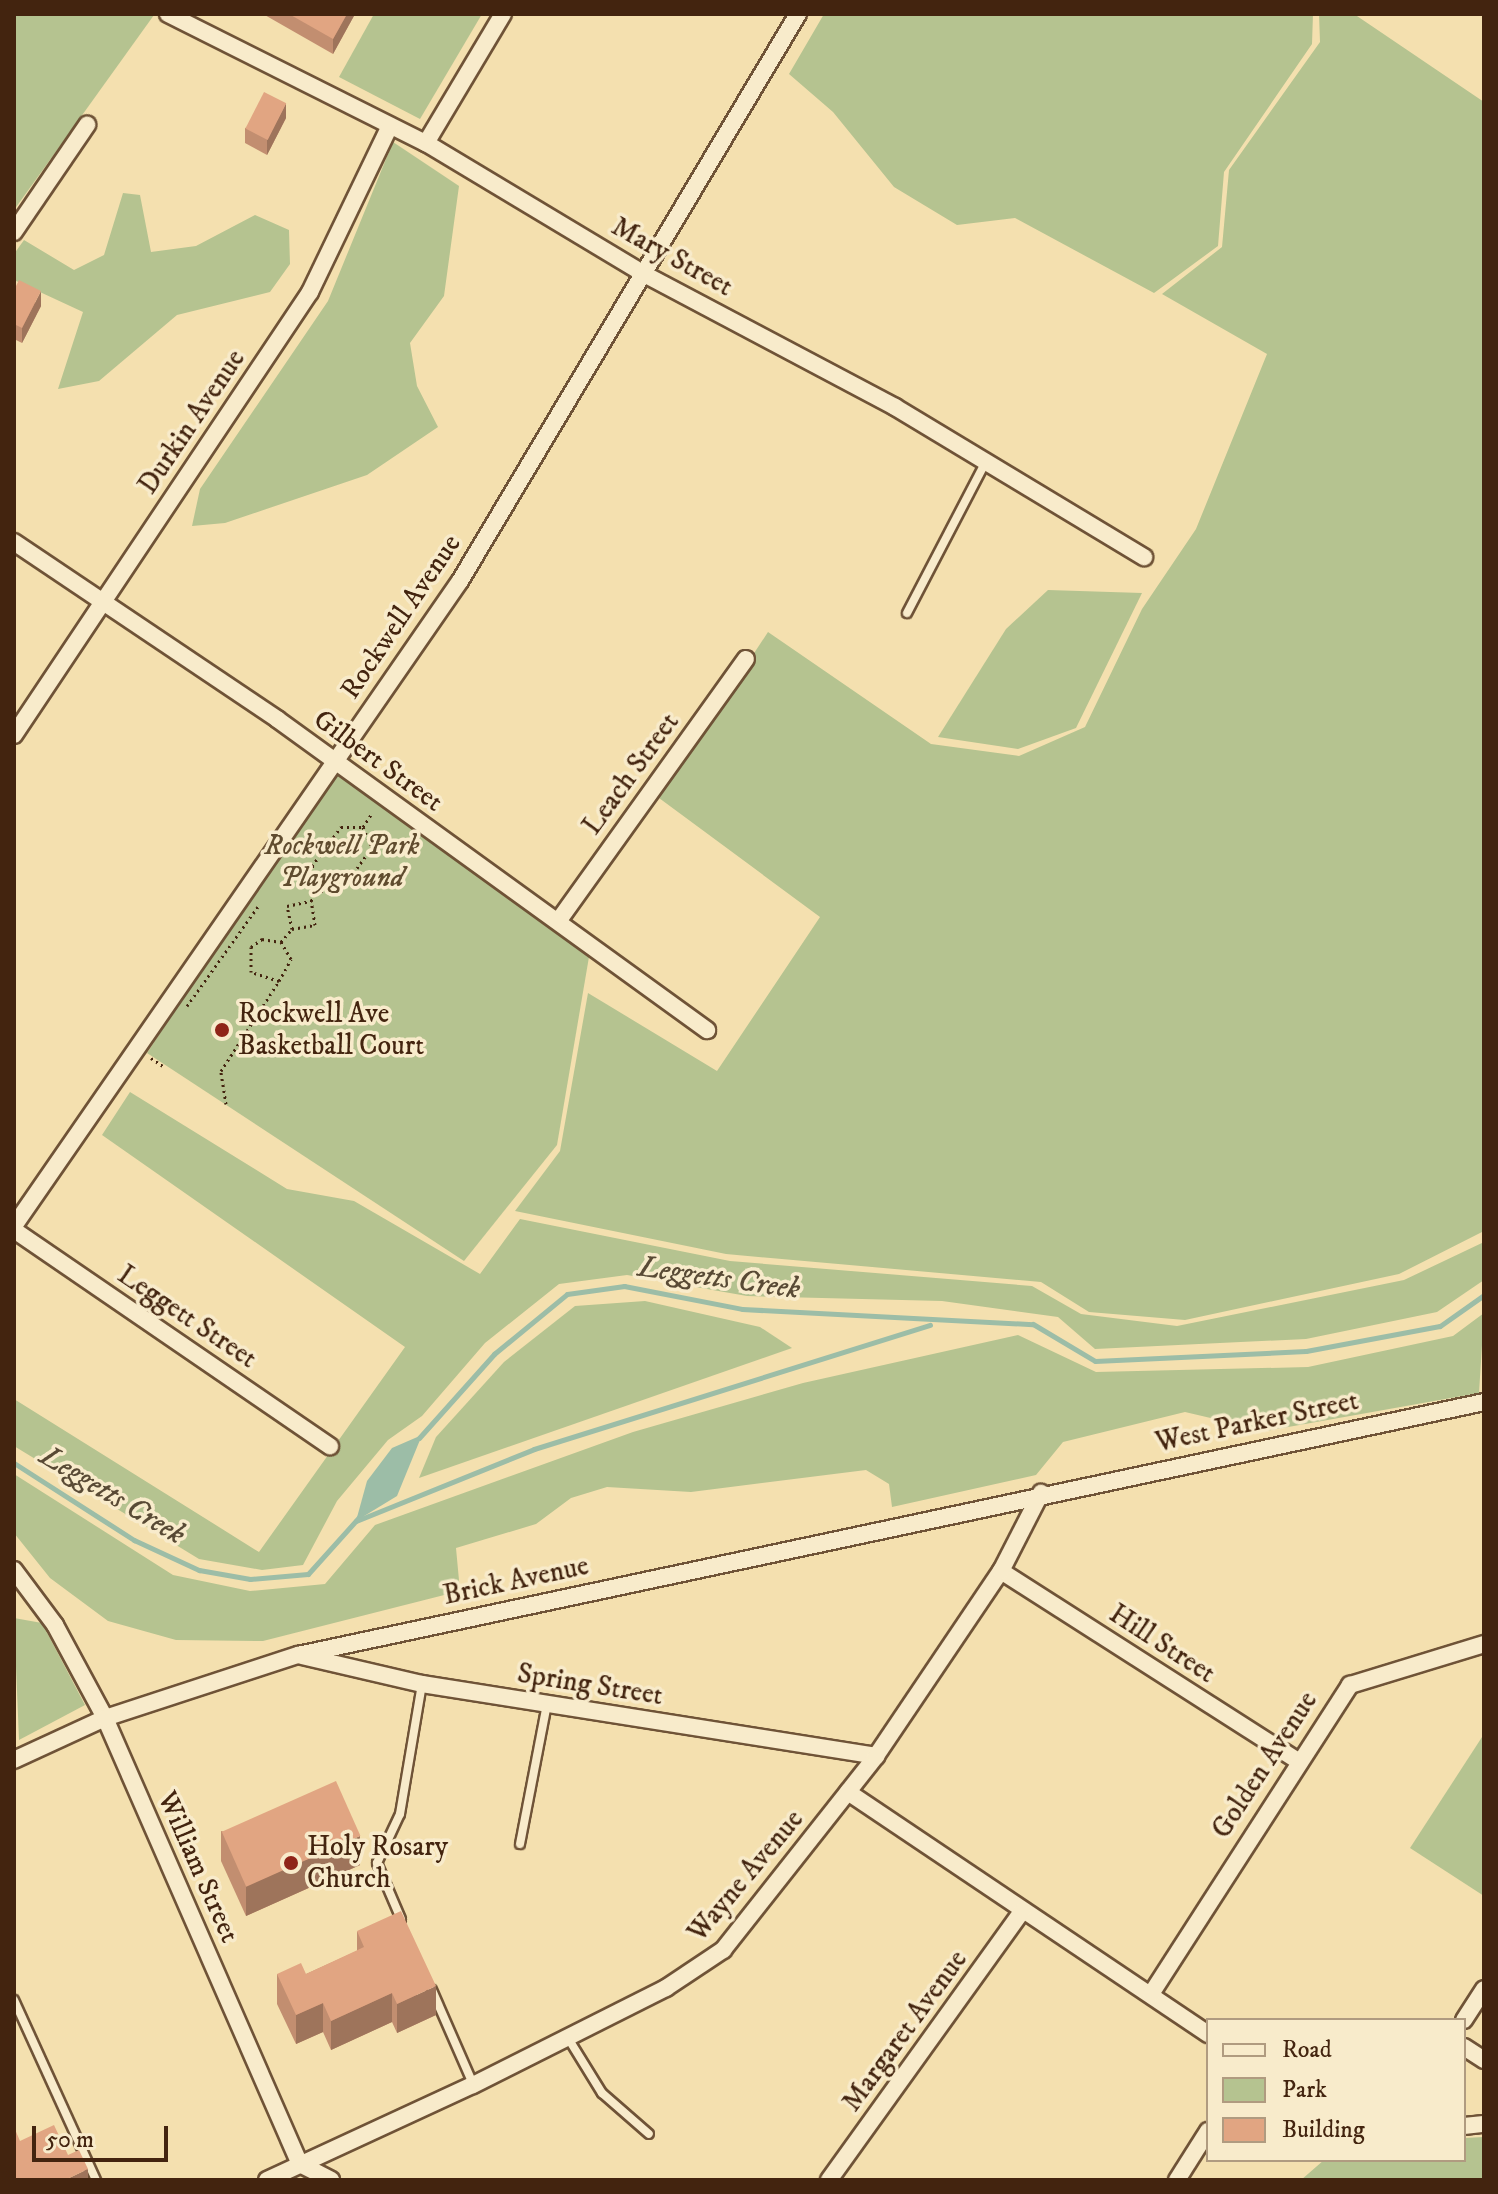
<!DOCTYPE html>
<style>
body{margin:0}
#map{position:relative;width:1498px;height:2194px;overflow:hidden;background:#f4e0af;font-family:"IM FELL DW Pica",serif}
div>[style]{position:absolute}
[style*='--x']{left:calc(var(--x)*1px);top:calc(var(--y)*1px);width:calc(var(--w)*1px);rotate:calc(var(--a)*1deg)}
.green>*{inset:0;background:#b5c390}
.water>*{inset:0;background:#9cbda7}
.stream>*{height:5px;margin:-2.5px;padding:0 2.5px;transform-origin:2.5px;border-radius:2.5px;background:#9cbda7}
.path>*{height:3px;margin-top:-1.5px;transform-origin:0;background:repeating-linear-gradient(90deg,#43240f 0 2px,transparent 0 6px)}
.roads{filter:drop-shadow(2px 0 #6f5337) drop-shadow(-2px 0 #6f5337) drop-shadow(0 2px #6f5337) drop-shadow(0 -2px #6f5337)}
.lane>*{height:8px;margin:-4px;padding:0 4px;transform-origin:4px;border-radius:4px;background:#f8ebcb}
.street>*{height:16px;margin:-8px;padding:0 8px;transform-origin:8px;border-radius:8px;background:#f8ebcb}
.wall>*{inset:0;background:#c28e70}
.shaded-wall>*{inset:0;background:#9e745b}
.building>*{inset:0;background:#e1a582;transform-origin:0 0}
.dots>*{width:22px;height:22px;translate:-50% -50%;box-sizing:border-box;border:4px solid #f8ebcb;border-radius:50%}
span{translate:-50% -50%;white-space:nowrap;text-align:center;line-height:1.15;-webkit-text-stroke:7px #f8ebcb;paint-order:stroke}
.street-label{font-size:28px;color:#43240f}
.park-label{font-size:28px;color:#604c2f;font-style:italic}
.poi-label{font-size:28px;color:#43240f}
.left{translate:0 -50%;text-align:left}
.water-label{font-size:30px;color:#594a35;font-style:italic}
.frame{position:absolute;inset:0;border:16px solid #43240f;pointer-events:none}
.legend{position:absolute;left:1206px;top:2018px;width:260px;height:144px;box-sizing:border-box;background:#f8ebcb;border:2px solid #b09b80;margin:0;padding:10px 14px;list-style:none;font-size:24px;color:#43240f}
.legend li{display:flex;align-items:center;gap:16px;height:40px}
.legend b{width:40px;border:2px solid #b09b80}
.scale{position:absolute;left:32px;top:2126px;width:136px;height:36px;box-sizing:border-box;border:4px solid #43240f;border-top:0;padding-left:10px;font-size:24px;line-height:28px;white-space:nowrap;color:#43240f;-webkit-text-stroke:6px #f8ebcb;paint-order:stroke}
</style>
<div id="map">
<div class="green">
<div style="clip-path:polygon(14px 14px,154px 15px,14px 210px)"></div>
<div style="clip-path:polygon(374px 14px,482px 14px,420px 119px,339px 77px)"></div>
<div style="clip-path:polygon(824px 14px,1313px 14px,1312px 44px,1224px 172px,1218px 246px,1154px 293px,1015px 218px,957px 225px,894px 187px,833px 112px,789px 74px)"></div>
<div style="clip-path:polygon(1319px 14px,1354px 14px,1484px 102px,1484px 1231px,1399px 1274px,1185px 1320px,1089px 1312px,1041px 1282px,726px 1254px,515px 1211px,560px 1151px,588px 993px,717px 1071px,820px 917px,659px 798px,768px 632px,931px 744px,1019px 756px,1085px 727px,1142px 609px,1196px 529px,1267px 354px,1162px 294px,1222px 247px,1229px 170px,1320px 42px)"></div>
<div style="clip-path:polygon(393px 142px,459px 186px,444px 296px,410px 343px,417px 386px,438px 427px,367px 475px,225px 523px,192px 526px,200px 489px,328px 301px)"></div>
<div style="clip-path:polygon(123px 193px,140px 195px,151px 252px,196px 246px,255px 215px,289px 230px,290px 264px,270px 292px,177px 315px,99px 381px,58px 389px,83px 312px,14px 280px,14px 254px,24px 240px,74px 270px,104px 255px)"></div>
<div style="clip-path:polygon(1048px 590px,1142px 593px,1076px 728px,1018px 749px,938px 737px,1006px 629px)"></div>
<div style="clip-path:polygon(334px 769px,590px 951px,557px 1145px,464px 1261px,147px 1053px)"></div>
<div style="clip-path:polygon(130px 1092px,287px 1189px,354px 1201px,480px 1274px,520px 1219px,730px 1261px,1032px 1286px,1081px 1314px,1177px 1326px,1404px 1280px,1484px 1242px,1484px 1280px,1437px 1312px,1306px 1339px,1095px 1349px,1058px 1317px,942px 1301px,747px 1296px,627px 1275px,559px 1284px,485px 1343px,422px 1416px,388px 1440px,337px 1501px,303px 1565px,262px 1570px,199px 1559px,14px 1446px,14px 1399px,259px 1552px,405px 1347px,102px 1135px)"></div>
<div style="clip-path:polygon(645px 1301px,760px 1327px,792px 1348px,419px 1478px,436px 1437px,504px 1362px,575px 1306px)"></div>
<div style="clip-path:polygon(1484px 1313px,1479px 1393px,1266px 1431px,1185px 1412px,1063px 1442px,1036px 1475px,892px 1507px,889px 1484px,866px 1470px,691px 1492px,607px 1487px,571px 1498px,536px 1524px,456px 1548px,460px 1591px,263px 1641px,176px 1640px,108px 1621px,50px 1578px,14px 1533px,14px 1474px,173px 1575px,250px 1591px,325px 1584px,375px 1525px,633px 1432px,803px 1383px,1018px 1335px,1096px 1372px,1308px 1367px,1453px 1336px)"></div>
<div style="clip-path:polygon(14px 1618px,42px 1623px,85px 1705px,19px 1740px)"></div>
<div style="clip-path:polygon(1484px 1734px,1484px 1896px,1410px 1848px)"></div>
<div style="clip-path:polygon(1484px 2137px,1484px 2180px,1301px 2180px,1324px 2160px,1464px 2160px,1464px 2138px)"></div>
</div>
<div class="water">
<div style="clip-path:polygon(422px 1435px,397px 1496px,356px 1521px,367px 1481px,392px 1448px)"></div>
</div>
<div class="stream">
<div style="--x:419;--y:1438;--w:113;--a:-48.2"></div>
<div style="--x:494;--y:1354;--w:94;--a:-39.4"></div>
<div style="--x:567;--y:1294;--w:58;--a:-8"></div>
<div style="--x:624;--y:1286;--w:120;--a:11"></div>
<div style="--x:742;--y:1309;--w:291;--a:3"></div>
<div style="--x:1033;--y:1324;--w:72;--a:30.8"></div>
<div style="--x:1095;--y:1361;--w:211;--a:-2.7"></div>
<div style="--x:1306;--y:1351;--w:136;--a:-10.6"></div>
<div style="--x:1440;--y:1326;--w:54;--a:-35.2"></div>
<div style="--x:14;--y:1463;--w:143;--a:32.7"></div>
<div style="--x:134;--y:1540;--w:72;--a:24.8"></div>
<div style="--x:199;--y:1570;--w:52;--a:10"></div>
<div style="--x:250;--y:1579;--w:58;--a:-4.9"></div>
<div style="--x:308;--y:1574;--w:78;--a:-48.1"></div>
<div style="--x:356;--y:1521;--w:192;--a:-22"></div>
<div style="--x:534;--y:1449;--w:415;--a:-17.4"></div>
</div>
<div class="path">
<div style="--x:363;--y:827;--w:17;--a:-57"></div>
<div style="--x:292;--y:929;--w:23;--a:-10"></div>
<div style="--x:315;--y:925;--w:24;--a:-99"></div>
<div style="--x:279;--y:981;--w:25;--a:-61"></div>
<div style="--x:291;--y:959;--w:20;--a:-120"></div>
<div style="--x:187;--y:1006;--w:124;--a:-54.5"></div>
<div style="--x:151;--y:1058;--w:14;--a:34"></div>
<div style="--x:226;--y:1104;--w:33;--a:-99"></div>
<div style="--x:221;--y:1071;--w:107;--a:-57.2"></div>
<div style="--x:279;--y:981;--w:29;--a:-162"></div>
<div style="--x:251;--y:972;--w:25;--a:-90"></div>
<div style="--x:251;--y:947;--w:14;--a:-36"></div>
<div style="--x:262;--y:939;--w:19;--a:9"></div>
<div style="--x:281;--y:942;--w:17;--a:-50"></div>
<div style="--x:292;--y:929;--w:24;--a:-102"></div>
<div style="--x:287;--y:906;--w:25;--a:-12"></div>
<div style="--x:311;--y:901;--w:12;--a:-55"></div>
<div style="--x:318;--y:891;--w:26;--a:-103"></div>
<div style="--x:312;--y:866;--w:49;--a:-53.4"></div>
<div style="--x:341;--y:827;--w:22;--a:0"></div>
<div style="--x:363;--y:827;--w:22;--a:66"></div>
<div style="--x:372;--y:847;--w:54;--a:125.2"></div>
<div style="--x:341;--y:891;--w:23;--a:180"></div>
</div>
<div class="roads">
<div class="lane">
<div style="--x:907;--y:613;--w:169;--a:-62.5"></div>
<div style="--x:520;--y:1844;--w:143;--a:-79.1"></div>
<div style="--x:401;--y:1919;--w:61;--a:-113.2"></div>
<div style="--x:377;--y:1863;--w:54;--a:-64.9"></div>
<div style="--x:400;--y:1814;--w:132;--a:-80.4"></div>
<div style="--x:432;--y:1990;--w:103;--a:66.4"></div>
<div style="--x:14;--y:2000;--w:198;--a:65.5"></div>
<div style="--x:568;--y:2038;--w:65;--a:58.3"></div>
<div style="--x:602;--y:2093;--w:62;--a:41.1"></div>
</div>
<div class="street">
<div style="--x:168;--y:14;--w:288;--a:26.6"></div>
<div style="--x:426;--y:143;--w:254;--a:31"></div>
<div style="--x:644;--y:274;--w:284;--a:27.9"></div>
<div style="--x:895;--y:407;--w:291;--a:31.1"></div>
<div style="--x:426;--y:143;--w:150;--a:-59.2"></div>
<div style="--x:14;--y:232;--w:130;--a:-55.7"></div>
<div style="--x:14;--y:542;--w:317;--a:33.9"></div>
<div style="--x:277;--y:719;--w:531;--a:35.88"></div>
<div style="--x:14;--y:735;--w:533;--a:-56.25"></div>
<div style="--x:310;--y:292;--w:184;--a:-64.3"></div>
<div style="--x:559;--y:920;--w:321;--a:-54.4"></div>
<div style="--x:14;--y:1226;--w:784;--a:-55.34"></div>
<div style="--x:460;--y:581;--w:660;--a:-59.2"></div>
<div style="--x:14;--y:1230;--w:383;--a:34.4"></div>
<div style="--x:14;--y:1570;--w:69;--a:53.3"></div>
<div style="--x:55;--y:1625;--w:106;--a:61.7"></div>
<div style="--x:105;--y:1718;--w:487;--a:66.4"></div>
<div style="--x:300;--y:2164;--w:35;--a:27"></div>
<div style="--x:1001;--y:1571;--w:350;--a:32.6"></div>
<div style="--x:302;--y:1656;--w:123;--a:13.1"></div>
<div style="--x:422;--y:1684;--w:460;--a:9"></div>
<div style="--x:14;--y:1760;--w:100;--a:-24.8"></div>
<div style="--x:105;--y:1718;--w:203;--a:-18.1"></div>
<div style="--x:298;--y:1655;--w:1213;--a:-12.04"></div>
<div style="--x:848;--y:1792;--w:434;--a:33.9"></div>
<div style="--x:1151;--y:1994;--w:368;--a:-57.2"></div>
<div style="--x:1350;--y:1685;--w:140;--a:-17"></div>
<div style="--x:1464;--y:2020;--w:37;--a:-57"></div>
<div style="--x:1464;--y:2047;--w:24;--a:33"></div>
<div style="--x:1464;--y:2126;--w:20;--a:-6"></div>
<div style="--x:267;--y:2180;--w:227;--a:-24.8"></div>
<div style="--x:473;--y:2085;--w:216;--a:-26.7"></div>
<div style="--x:666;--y:1988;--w:69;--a:-33.7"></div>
<div style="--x:723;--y:1950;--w:247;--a:-51.7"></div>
<div style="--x:876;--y:1756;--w:223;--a:-56"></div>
<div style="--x:1001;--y:1571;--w:88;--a:-62.9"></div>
<div style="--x:829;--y:2180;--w:331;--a:-54.3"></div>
<div style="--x:1177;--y:2180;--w:58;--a:-57.7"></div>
</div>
</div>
<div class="wall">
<div style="clip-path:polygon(263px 14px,355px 14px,333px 54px)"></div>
<div style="clip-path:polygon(286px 118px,267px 155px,245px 143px,245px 128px)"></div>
<div style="clip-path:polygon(14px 290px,41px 306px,22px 343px,14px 339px)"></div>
<div style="clip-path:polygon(221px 1831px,360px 1865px,246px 1916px,221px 1861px)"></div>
<div style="clip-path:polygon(357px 1931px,436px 2015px,397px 2033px,392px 2022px,331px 2050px,323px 2032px,296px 2044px,277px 2004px,277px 1974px,306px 1974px,357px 1951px)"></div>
</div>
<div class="shaded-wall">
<div style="clip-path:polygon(347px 14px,355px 14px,333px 54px,333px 39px)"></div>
<div style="clip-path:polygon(286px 103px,286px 118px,267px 155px,267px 140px)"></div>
<div style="clip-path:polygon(41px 291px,41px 306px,22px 343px,22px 328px)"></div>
<div style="clip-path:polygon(360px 1836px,360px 1865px,246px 1916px,246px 1886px)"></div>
<div style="clip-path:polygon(436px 1986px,436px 2015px,397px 2033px,397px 2004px)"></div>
<div style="clip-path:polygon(392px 1993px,392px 2022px,331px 2050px,331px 2021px)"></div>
<div style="clip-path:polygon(323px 2003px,323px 2032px,296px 2044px,296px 2015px)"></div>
<div style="clip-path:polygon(88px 2169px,88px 2180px,65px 2180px)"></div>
</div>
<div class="building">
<div style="clip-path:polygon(289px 14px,347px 14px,333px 39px)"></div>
<div style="left:264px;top:92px;width:25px;height:41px;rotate:27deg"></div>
<div style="clip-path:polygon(19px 280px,41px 291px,22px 328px,14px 324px,14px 290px)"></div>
<div style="left:336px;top:1781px;width:60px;height:125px;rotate:66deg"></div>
<div style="clip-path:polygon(401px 1911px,436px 1986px,397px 2004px,392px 1993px,331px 2021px,323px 2003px,296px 2015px,277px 1974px,301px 1963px,306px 1974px,364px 1947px,357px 1931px)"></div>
<div style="clip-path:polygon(54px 2125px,68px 2155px,79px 2150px,88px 2169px,65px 2180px,14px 2180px,14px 2127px,20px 2141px)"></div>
</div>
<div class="dots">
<div style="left:222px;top:1030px;background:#8f2418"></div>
<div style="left:291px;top:1863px;background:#8f2418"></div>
</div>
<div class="street-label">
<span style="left:672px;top:257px;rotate:29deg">Mary Street</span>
<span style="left:192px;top:422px;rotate:-56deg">Durkin Avenue</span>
<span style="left:401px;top:617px;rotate:-56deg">Rockwell Avenue</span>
<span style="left:378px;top:761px;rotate:36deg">Gilbert Street</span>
<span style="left:631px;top:774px;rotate:-54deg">Leach Street</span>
<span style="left:187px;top:1317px;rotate:34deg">Leggett Street</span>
<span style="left:1257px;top:1422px;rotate:-12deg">West Parker Street</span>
<span style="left:516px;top:1581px;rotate:-12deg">Brick Avenue</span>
<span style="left:1162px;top:1644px;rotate:33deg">Hill Street</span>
<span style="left:590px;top:1685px;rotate:9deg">Spring Street</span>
<span style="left:1265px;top:1765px;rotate:-57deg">Golden Avenue</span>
<span style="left:198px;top:1867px;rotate:66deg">William Street</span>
<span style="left:746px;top:1876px;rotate:-50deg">Wayne Avenue</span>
<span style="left:905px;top:2031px;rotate:-54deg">Margaret Avenue</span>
</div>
<div class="park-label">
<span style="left:342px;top:862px">Rockwell Park<br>Playground</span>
</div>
<div class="poi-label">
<span class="left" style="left:238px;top:1030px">Rockwell Ave<br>Basketball Court</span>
<span class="left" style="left:307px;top:1863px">Holy Rosary<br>Church</span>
</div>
<div class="water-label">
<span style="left:719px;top:1279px;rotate:8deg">Leggetts Creek</span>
<span style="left:112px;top:1496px;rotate:31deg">Leggetts Creek</span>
</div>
<div class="frame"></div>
<ul class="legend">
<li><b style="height:10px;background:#f8ebcb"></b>Road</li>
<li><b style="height:22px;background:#b5c390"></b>Park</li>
<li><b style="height:22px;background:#e1a582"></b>Building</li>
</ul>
<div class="scale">50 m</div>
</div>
